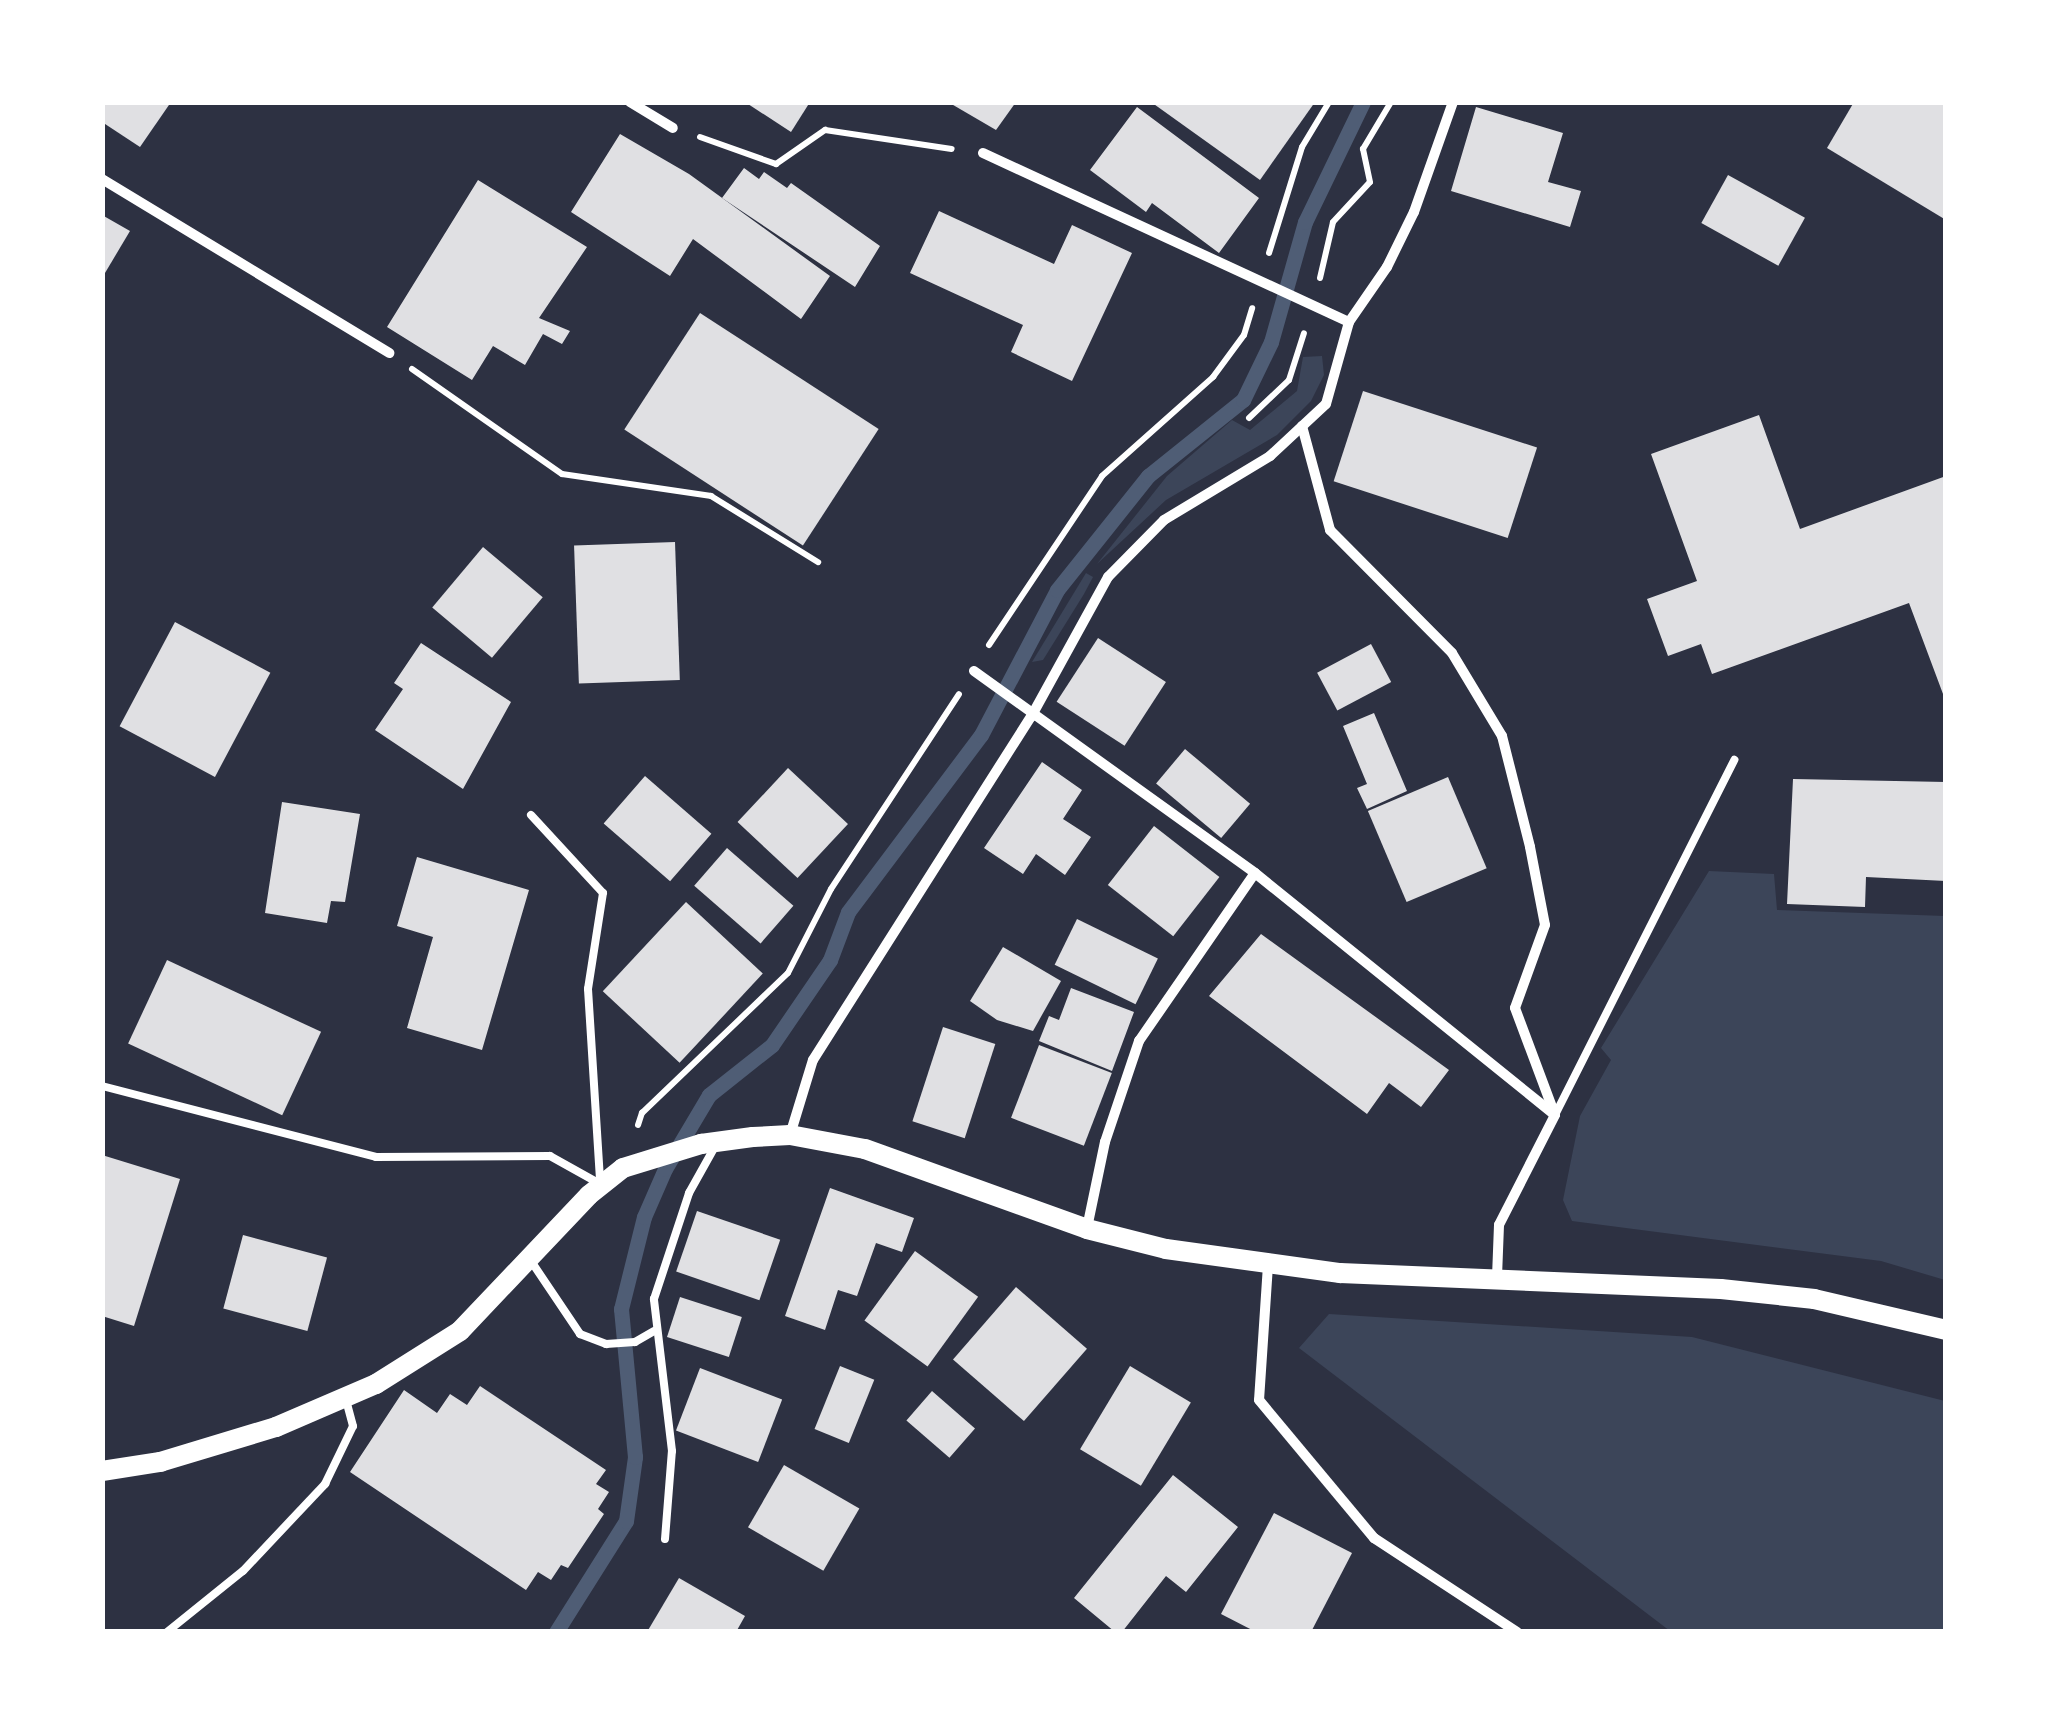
<!DOCTYPE html>
<style>
body{margin:0}
#map{position:relative;width:2048px;height:1734px;overflow:hidden;background:#2d3142;font-family:"Work Sans",sans-serif}
div>[style]{position:absolute}
[style*='--x']{left:calc(var(--x)*1px);top:calc(var(--y)*1px);width:calc(var(--w)*1px);rotate:calc(var(--a)*1deg)}
.green>*{inset:0;background:#3c4559}
.stream>*{height:15px;margin:-7.5px;padding:0 7.5px;transform-origin:7.5px;border-radius:7.5px;background:#4f5d75}
.building>*{inset:0;background:#e0e0e3;transform-origin:0 0}
.path>*{height:6px;margin:-3px;padding:0 3px;transform-origin:3px;border-radius:3px;background:#fff}
.service>*{height:8px;margin:-4px;padding:0 4px;transform-origin:4px;border-radius:4px;background:#fff}
.minor>*{height:10px;margin:-5px;padding:0 5px;transform-origin:5px;border-radius:5px;background:#fff}
.secondary>*{height:20px;margin:-10px;padding:0 10px;transform-origin:10px;border-radius:10px;background:#fff}
span{translate:-50% -50%;white-space:nowrap;text-align:center;line-height:1.15;-webkit-text-stroke:8px #fff;paint-order:stroke}
.frame{position:absolute;inset:0;border:105px solid #fff;pointer-events:none}
</style>
<div id="map">
<div class="green">
<div style="clip-path:polygon(1322px 356px,1324px 375px,1311px 401px,1277px 435px,1166px 500px,1097px 564px,1167px 476px,1232px 420px,1250px 430px,1297px 391px,1303px 357px)"></div>
<div style="clip-path:polygon(1086px 573px,1093px 577px,1084px 594px,1043px 660px,1032px 662px)"></div>
<div style="clip-path:polygon(1709px 871px,1774px 874px,1777px 910px,1945px 916px,1945px 1280px,1881px 1261px,1572px 1221px,1563px 1200px,1580px 1116px,1611px 1060px,1601px 1048px)"></div>
<div style="clip-path:polygon(1329px 1314px,1692px 1337px,1945px 1401px,1945px 1631px,1670px 1631px,1299px 1348px)"></div>
</div>
<div class="stream">
<div style="--x:556;--y:1632;--w:131;--a:-57.8"></div>
<div style="--x:626;--y:1521;--w:65;--a:-82"></div>
<div style="--x:635;--y:1457;--w:149;--a:-95.4"></div>
<div style="--x:621;--y:1309;--w:95;--a:-76"></div>
<div style="--x:644;--y:1217;--w:52;--a:-66.4"></div>
<div style="--x:665;--y:1169;--w:86;--a:-59.3"></div>
<div style="--x:709;--y:1095;--w:80;--a:-38.4"></div>
<div style="--x:772;--y:1045;--w:103;--a:-55.7"></div>
<div style="--x:830;--y:960;--w:51;--a:-69.4"></div>
<div style="--x:848;--y:912;--w:221;--a:-53.1"></div>
<div style="--x:981;--y:735;--w:164;--a:-62.3"></div>
<div style="--x:1057;--y:590;--w:146;--a:-51.4"></div>
<div style="--x:1148;--y:476;--w:122;--a:-38.7"></div>
<div style="--x:1243;--y:400;--w:64;--a:-64.2"></div>
<div style="--x:1271;--y:342;--w:125;--a:-74.2"></div>
<div style="--x:1305;--y:222;--w:133;--a:-64.2"></div>
</div>
<div class="building">
<div style="clip-path:polygon(102px 102px,171px 102px,140px 147px,102px 122px)"></div>
<div style="clip-path:polygon(745px 102px,810px 102px,791px 132px)"></div>
<div style="clip-path:polygon(948px 102px,1016px 102px,996px 130px)"></div>
<div style="clip-path:polygon(1151px 102px,1315px 102px,1260px 180px)"></div>
<div style="clip-path:polygon(1854px 102px,1946px 102px,1946px 220px,1827px 148px)"></div>
<div style="clip-path:polygon(1137px 107px,1259px 198px,1219px 253px,1152px 203px,1146px 212px,1090px 170px)"></div>
<div style="clip-path:polygon(1476px 107px,1563px 133px,1548px 182px,1581px 191px,1570px 227px,1451px 191px)"></div>
<div style="clip-path:polygon(620px 134px,689px 174px,830px 276px,801px 319px,693px 239px,670px 276px,571px 212px)"></div>
<div style="clip-path:polygon(744px 168px,759px 179px,764px 172px,787px 188px,791px 183px,880px 246px,855px 287px,722px 198px)"></div>
<div style="left:1728px;top:175px;width:88px;height:55px;rotate:29deg"></div>
<div style="clip-path:polygon(478px 180px,587px 247px,539px 318px,570px 331px,562px 344px,543px 334px,525px 365px,493px 346px,472px 380px,387px 327px)"></div>
<div style="clip-path:polygon(939px 211px,1054px 264px,1072px 225px,1132px 253px,1072px 381px,1011px 352px,1023px 325px,910px 273px)"></div>
<div style="clip-path:polygon(102px 215px,130px 231px,102px 278px)"></div>
<div style="left:700px;top:313px;width:213px;height:139px;rotate:33deg"></div>
<div style="left:1363px;top:391px;width:183px;height:95px;rotate:18deg"></div>
<div style="clip-path:polygon(1759px 415px,1800px 529px,1946px 476px,1946px 702px,1909px 603px,1712px 674px,1701px 644px,1668px 656px,1647px 599px,1697px 581px,1651px 454px)"></div>
<div style="left:675px;top:542px;width:138px;height:101px;rotate:88deg"></div>
<div style="left:483px;top:547px;width:78px;height:79px;rotate:40deg"></div>
<div style="left:175px;top:622px;width:108px;height:118px;rotate:28deg"></div>
<div style="left:1098px;top:638px;width:81px;height:76px;rotate:33deg"></div>
<div style="clip-path:polygon(421px 643px,511px 702px,463px 789px,375px 730px,403px 689px,394px 683px)"></div>
<div style="left:1371px;top:644px;width:43px;height:61px;rotate:62deg"></div>
<div style="clip-path:polygon(1374px 713px,1407px 791px,1367px 809px,1357px 788px,1367px 784px,1343px 726px)"></div>
<div style="left:1185px;top:749px;width:85px;height:45px;rotate:40deg"></div>
<div style="clip-path:polygon(1042px 762px,1082px 790px,1063px 819px,1091px 837px,1065px 875px,1036px 854px,1023px 874px,984px 848px)"></div>
<div style="left:788px;top:768px;width:82px;height:74px;rotate:43deg"></div>
<div style="left:645px;top:776px;width:88px;height:63px;rotate:41deg"></div>
<div style="left:1448px;top:777px;width:99px;height:87px;rotate:67deg"></div>
<div style="clip-path:polygon(1793px 779px,1946px 782px,1946px 881px,1866px 877px,1865px 907px,1787px 904px)"></div>
<div style="clip-path:polygon(282px 802px,360px 814px,345px 902px,331px 901px,327px 923px,265px 913px)"></div>
<div style="left:1154px;top:826px;width:83px;height:75px;rotate:38deg"></div>
<div style="left:727px;top:848px;width:88px;height:50px;rotate:41deg"></div>
<div style="clip-path:polygon(417px 857px,529px 890px,482px 1050px,407px 1028px,433px 937px,397px 926px)"></div>
<div style="left:686px;top:902px;width:105px;height:122px;rotate:43deg"></div>
<div style="left:1077px;top:919px;width:90px;height:51px;rotate:26deg"></div>
<div style="clip-path:polygon(1261px 934px,1449px 1070px,1421px 1107px,1389px 1083px,1367px 1114px,1209px 996px)"></div>
<div style="clip-path:polygon(1003px 947px,1061px 981px,1033px 1031px,997px 1020px,970px 1001px)"></div>
<div style="left:167px;top:960px;width:170px;height:92px;rotate:25deg"></div>
<div style="clip-path:polygon(1071px 988px,1134px 1012px,1112px 1071px,1039px 1041px,1049px 1016px,1059px 1020px)"></div>
<div style="left:943px;top:1027px;width:55px;height:99px;rotate:18deg"></div>
<div style="left:1039px;top:1045px;width:78px;height:78px;rotate:21deg"></div>
<div style="clip-path:polygon(102px 1155px,180px 1179px,134px 1326px,102px 1316px)"></div>
<div style="clip-path:polygon(830px 1188px,914px 1218px,902px 1252px,876px 1243px,857px 1296px,838px 1290px,825px 1330px,785px 1316px)"></div>
<div style="left:697px;top:1211px;width:88px;height:64px;rotate:19deg"></div>
<div style="left:243px;top:1235px;width:87px;height:76px;rotate:15deg"></div>
<div style="left:915px;top:1251px;width:78px;height:86px;rotate:36deg"></div>
<div style="left:1016px;top:1287px;width:94px;height:96px;rotate:41deg"></div>
<div style="left:680px;top:1297px;width:65px;height:42px;rotate:18deg"></div>
<div style="left:840px;top:1366px;width:37px;height:68px;rotate:22deg"></div>
<div style="left:1130px;top:1366px;width:71px;height:97px;rotate:31deg"></div>
<div style="left:700px;top:1368px;width:88px;height:67px;rotate:21deg"></div>
<div style="clip-path:polygon(480px 1386px,606px 1470px,596px 1484px,609px 1492px,598px 1509px,604px 1514px,568px 1568px,561px 1565px,551px 1580px,538px 1572px,526px 1590px,350px 1472px,404px 1390px,437px 1413px,450px 1394px,467px 1405px)"></div>
<div style="left:932px;top:1391px;width:57px;height:39px;rotate:41deg"></div>
<div style="left:784px;top:1465px;width:87px;height:72px;rotate:30deg"></div>
<div style="clip-path:polygon(1173px 1475px,1238px 1527px,1186px 1592px,1166px 1576px,1122px 1632px,1115px 1632px,1074px 1598px)"></div>
<div style="clip-path:polygon(1274px 1513px,1352px 1553px,1311px 1632px,1256px 1632px,1221px 1614px)"></div>
<div style="clip-path:polygon(679px 1578px,745px 1616px,736px 1632px,647px 1632px)"></div>
</div>
<div class="path">
<div style="--x:700;--y:137;--w:81;--a:19.6"></div>
<div style="--x:776;--y:164;--w:60;--a:-34.8"></div>
<div style="--x:825;--y:130;--w:128;--a:8.5"></div>
<div style="--x:1269;--y:253;--w:111;--a:-72.7"></div>
<div style="--x:1302;--y:147;--w:52;--a:-59"></div>
<div style="--x:1320;--y:278;--w:57;--a:-76.9"></div>
<div style="--x:1333;--y:222;--w:54;--a:-47.2"></div>
<div style="--x:1370;--y:182;--w:34;--a:-102"></div>
<div style="--x:1363;--y:149;--w:55;--a:-59.2"></div>
<div style="--x:412;--y:369;--w:183;--a:35"></div>
<div style="--x:562;--y:474;--w:151;--a:8.4"></div>
<div style="--x:711;--y:496;--w:126;--a:31.7"></div>
<div style="--x:1249;--y:418;--w:55;--a:-43.5"></div>
<div style="--x:1289;--y:380;--w:49;--a:-72.3"></div>
<div style="--x:989;--y:645;--w:203;--a:-56.2"></div>
<div style="--x:1102;--y:476;--w:149;--a:-41.7"></div>
<div style="--x:1213;--y:377;--w:52;--a:-53.6"></div>
<div style="--x:1244;--y:335;--w:28;--a:-73"></div>
<div style="--x:638;--y:1125;--w:13;--a:-72"></div>
<div style="--x:642;--y:1113;--w:202;--a:-43.8"></div>
<div style="--x:788;--y:973;--w:94;--a:-62.9"></div>
<div style="--x:831;--y:889;--w:233;--a:-56.7"></div>
</div>
<div class="service">
<div style="--x:531;--y:815;--w:106;--a:47.3"></div>
<div style="--x:603;--y:893;--w:97;--a:98.9"></div>
<div style="--x:588;--y:989;--w:191;--a:86.4"></div>
<div style="--x:102;--y:1086;--w:283;--a:14.5"></div>
<div style="--x:376;--y:1157;--w:174;--a:-0.3"></div>
<div style="--x:550;--y:1156;--w:57;--a:29.2"></div>
<div style="--x:1555;--y:1115;--w:398;--a:-63.2"></div>
<div style="--x:531;--y:1261;--w:88;--a:56.1"></div>
<div style="--x:580;--y:1334;--w:28;--a:21"></div>
<div style="--x:606;--y:1344;--w:29;--a:-4"></div>
<div style="--x:635;--y:1342;--w:22;--a:-30"></div>
<div style="--x:665;--y:1539;--w:88;--a:-85.5"></div>
<div style="--x:672;--y:1451;--w:153;--a:-96.8"></div>
<div style="--x:654;--y:1299;--w:112;--a:-71.7"></div>
<div style="--x:689;--y:1193;--w:57;--a:-60.8"></div>
<div style="--x:167;--y:1632;--w:97;--a:-38.8"></div>
<div style="--x:243;--y:1571;--w:120;--a:-46.7"></div>
<div style="--x:325;--y:1484;--w:64;--a:-64.2"></div>
<div style="--x:353;--y:1426;--w:27;--a:-105"></div>
</div>
<div class="minor">
<div style="--x:630;--y:102;--w:50;--a:31.2"></div>
<div style="--x:983;--y:153;--w:403;--a:24.8"></div>
<div style="--x:102;--y:179;--w:336;--a:31.2"></div>
<div style="--x:1302;--y:426;--w:108;--a:74.9"></div>
<div style="--x:1330;--y:530;--w:173;--a:45.2"></div>
<div style="--x:1452;--y:653;--w:97;--a:58.9"></div>
<div style="--x:1502;--y:736;--w:114;--a:75.8"></div>
<div style="--x:1530;--y:847;--w:79;--a:79.1"></div>
<div style="--x:1545;--y:925;--w:88;--a:109.9"></div>
<div style="--x:1515;--y:1008;--w:114;--a:69.5"></div>
<div style="--x:1555;--y:1115;--w:123;--a:117"></div>
<div style="--x:1499;--y:1225;--w:53;--a:92.2"></div>
<div style="--x:974;--y:671;--w:346;--a:35.7"></div>
<div style="--x:1255;--y:873;--w:385;--a:38.9"></div>
<div style="--x:790;--y:1135;--w:78;--a:-73"></div>
<div style="--x:813;--y:1060;--w:406;--a:-57.6"></div>
<div style="--x:1031;--y:717;--w:160;--a:-61.2"></div>
<div style="--x:1108;--y:577;--w:80;--a:-45.5"></div>
<div style="--x:1164;--y:520;--w:124;--a:-31.1"></div>
<div style="--x:1270;--y:456;--w:76;--a:-42.9"></div>
<div style="--x:1326;--y:404;--w:85;--a:-74.3"></div>
<div style="--x:1349;--y:322;--w:67;--a:-55.4"></div>
<div style="--x:1387;--y:267;--w:61;--a:-63.9"></div>
<div style="--x:1414;--y:212;--w:117;--a:-70.5"></div>
<div style="--x:1087;--y:1228;--w:88;--a:-78.2"></div>
<div style="--x:1105;--y:1142;--w:107;--a:-71.4"></div>
<div style="--x:1139;--y:1041;--w:204;--a:-55.4"></div>
<div style="--x:1268;--y:1265;--w:135;--a:93.8"></div>
<div style="--x:1259;--y:1400;--w:180;--a:50.2"></div>
<div style="--x:1374;--y:1538;--w:171;--a:33.3"></div>
</div>
<div class="secondary">
<div style="--x:102;--y:1471;--w:59;--a:-8.8"></div>
<div style="--x:160;--y:1462;--w:121;--a:-16.8"></div>
<div style="--x:276;--y:1427;--w:109;--a:-23.3"></div>
<div style="--x:376;--y:1384;--w:99;--a:-32.2"></div>
<div style="--x:460;--y:1331;--w:187;--a:-46.5"></div>
<div style="--x:589;--y:1195;--w:43;--a:-38.5"></div>
<div style="--x:623;--y:1168;--w:82;--a:-17.1"></div>
<div style="--x:701;--y:1144;--w:52;--a:-7.7"></div>
<div style="--x:753;--y:1137;--w:37;--a:-3"></div>
<div style="--x:790;--y:1135;--w:76;--a:10.6"></div>
<div style="--x:865;--y:1149;--w:236;--a:19.8"></div>
<div style="--x:1087;--y:1229;--w:81;--a:14.2"></div>
<div style="--x:1166;--y:1249;--w:176;--a:7.9"></div>
<div style="--x:1340;--y:1273;--w:381;--a:2.4"></div>
<div style="--x:1721;--y:1289;--w:94;--a:6.1"></div>
<div style="--x:1814;--y:1299;--w:136;--a:13.2"></div>
</div>
<div class="frame"></div>
</div>
